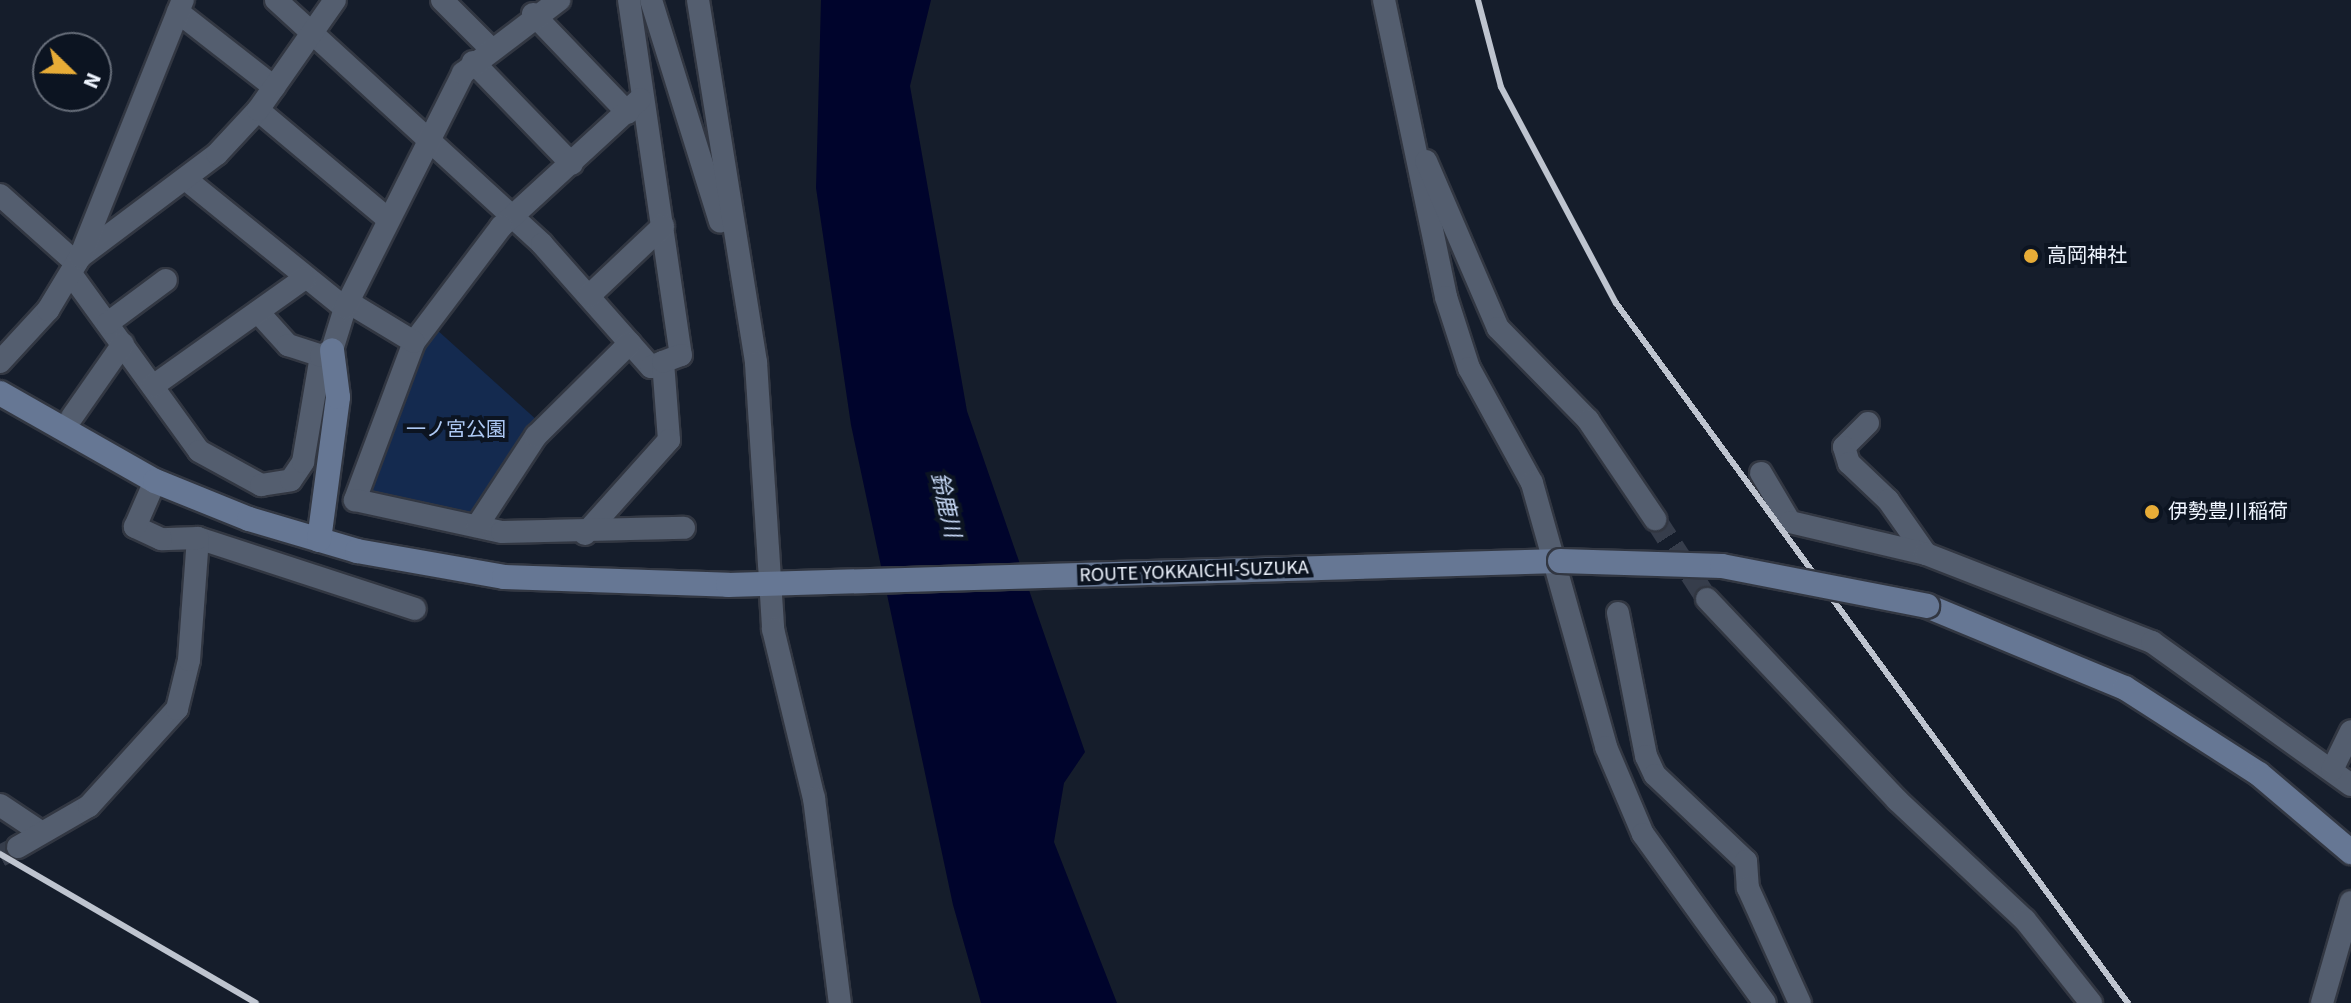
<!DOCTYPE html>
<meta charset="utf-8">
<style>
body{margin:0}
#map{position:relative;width:2351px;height:1003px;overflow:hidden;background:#151d2b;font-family:"Source Sans 3","Noto Sans JP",sans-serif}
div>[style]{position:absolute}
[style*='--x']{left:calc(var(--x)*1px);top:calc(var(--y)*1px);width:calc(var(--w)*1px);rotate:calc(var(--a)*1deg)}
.green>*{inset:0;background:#142a4f}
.water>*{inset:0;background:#00042c}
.street-tunnel>*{height:22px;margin-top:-11px;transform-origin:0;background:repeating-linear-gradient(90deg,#363d4b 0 22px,transparent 0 33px)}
.roads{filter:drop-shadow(2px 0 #323742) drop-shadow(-2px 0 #323742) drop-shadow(0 2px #323742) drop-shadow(0 -2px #323742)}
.street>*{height:22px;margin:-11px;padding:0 11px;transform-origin:11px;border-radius:11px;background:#545e6f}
.secondary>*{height:24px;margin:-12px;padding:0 12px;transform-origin:12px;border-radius:12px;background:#667794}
.rail>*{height:6px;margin:-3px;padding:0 3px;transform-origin:3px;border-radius:3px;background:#bec4cf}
.bridges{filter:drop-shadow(2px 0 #323742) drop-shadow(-2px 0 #323742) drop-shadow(0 2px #323742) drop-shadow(0 -2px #323742)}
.secondary-bridge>*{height:24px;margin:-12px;padding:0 12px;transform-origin:12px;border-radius:12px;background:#667794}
.dots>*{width:22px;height:22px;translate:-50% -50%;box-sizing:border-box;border:4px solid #0c1421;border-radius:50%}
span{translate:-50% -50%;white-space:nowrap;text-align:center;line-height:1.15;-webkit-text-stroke:8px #0c1421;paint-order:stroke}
.poi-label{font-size:20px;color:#eff5ff}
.left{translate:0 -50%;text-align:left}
.park-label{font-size:20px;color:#adc8f3}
.street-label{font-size:20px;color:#eff5ff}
.water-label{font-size:22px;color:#cbddfb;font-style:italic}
.north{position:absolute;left:32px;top:32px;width:80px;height:80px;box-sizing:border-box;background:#0c1421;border:2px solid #676e7a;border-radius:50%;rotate:113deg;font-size:22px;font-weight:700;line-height:32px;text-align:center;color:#eff5ff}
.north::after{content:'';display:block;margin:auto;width:28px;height:36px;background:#e7ac37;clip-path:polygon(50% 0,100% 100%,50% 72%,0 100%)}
</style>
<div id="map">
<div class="green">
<div style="clip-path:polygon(436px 329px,539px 422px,474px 516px,375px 500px,368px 486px,422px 344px)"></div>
</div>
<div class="water">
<div style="clip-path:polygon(821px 0,931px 0,910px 86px,967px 411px,1085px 752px,1064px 783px,1054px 842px,1117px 1003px,981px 1003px,953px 905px,851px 425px,816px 188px)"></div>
</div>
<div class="street-tunnel">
<div style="--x:1655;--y:519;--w:95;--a:57"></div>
<div style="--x:0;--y:856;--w:20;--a:-27"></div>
</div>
<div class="roads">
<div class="street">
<div style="--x:276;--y:0;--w:361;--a:42.5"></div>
<div style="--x:542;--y:244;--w:164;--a:48.5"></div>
<div style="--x:651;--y:367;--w:13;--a:-23"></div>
<div style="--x:663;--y:362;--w:78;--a:85.6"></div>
<div style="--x:669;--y:440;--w:126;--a:131.8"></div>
<div style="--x:442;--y:0;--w:68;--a:45"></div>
<div style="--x:629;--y:0;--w:359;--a:81.7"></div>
<div style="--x:681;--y:355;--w:19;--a:159"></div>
<div style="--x:651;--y:0;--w:232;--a:72.7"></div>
<div style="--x:698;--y:0;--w:368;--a:80.9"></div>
<div style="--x:756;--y:363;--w:267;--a:86.3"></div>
<div style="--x:773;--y:629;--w:174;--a:76.4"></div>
<div style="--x:814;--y:798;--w:207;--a:82.8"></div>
<div style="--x:1384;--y:0;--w:303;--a:78.2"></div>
<div style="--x:1446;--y:297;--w:75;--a:72.1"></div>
<div style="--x:1469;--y:368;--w:131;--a:61.3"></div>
<div style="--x:1532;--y:483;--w:274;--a:74.3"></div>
<div style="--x:1606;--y:747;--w:95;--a:67"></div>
<div style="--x:1643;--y:834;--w:208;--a:54.2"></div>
<div style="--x:178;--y:12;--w:122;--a:38"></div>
<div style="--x:533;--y:14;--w:137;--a:46.2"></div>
<div style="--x:473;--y:62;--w:142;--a:45.9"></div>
<div style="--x:640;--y:99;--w:189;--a:137.4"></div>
<div style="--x:501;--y:227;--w:144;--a:127.1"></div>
<div style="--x:414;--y:342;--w:169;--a:110.5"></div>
<div style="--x:355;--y:500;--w:150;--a:12.3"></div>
<div style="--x:502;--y:532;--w:182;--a:-1.3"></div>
<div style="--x:258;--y:110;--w:170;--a:40"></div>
<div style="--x:1426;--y:161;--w:182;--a:66.7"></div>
<div style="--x:1498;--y:328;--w:129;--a:45.6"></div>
<div style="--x:1588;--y:420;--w:120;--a:55.9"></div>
<div style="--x:188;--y:181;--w:202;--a:39"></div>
<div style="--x:0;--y:195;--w:102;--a:41.8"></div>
<div style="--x:80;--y:257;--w:171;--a:-36.9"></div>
<div style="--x:217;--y:154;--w:60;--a:-47"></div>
<div style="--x:258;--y:110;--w:134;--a:-55"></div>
<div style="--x:71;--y:274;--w:218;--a:54.1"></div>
<div style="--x:199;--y:451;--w:71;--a:28.7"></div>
<div style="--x:261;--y:485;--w:30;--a:-9"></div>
<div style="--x:291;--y:480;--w:22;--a:-56"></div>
<div style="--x:303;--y:462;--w:108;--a:-80.4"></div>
<div style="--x:589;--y:296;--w:102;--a:-43.4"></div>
<div style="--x:348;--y:302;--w:77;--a:31.2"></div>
<div style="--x:258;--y:312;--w:45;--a:47.7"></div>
<div style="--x:288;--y:345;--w:35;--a:18"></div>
<div style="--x:321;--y:356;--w:13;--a:-29"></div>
<div style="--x:332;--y:350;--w:44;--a:-72.8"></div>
<div style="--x:345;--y:308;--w:263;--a:-63.3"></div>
<div style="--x:463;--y:73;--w:121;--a:-37.2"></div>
<div style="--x:108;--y:323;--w:72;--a:-36.6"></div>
<div style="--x:0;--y:362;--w:71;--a:-47.3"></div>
<div style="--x:48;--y:310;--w:62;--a:-58.9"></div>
<div style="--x:80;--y:257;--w:277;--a:-68.2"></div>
<div style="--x:153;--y:386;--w:186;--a:-35.4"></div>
<div style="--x:72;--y:417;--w:89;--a:-55.1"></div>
<div style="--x:1868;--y:423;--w:34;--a:135"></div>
<div style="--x:1844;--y:447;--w:17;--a:73"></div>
<div style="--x:1849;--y:463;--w:54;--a:43.5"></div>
<div style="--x:1888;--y:500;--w:66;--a:54.9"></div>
<div style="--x:1761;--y:473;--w:57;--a:59.4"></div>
<div style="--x:1790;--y:522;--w:140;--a:13.2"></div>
<div style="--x:1926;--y:554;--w:243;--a:21.3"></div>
<div style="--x:2152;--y:642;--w:245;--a:35.7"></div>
<div style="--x:477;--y:526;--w:108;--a:-56.8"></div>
<div style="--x:536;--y:436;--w:132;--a:-44.7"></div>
<div style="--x:198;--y:538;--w:228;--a:18.1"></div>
<div style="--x:1707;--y:599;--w:277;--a:46.6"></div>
<div style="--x:1897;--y:800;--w:175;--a:43.2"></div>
<div style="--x:2025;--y:920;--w:106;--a:51.5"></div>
<div style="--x:1618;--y:613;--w:146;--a:78.9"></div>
<div style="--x:1646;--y:756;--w:21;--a:65"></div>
<div style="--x:1655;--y:775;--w:125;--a:43.4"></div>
<div style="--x:1746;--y:861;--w:27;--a:86"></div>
<div style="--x:1748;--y:888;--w:126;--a:65.7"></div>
<div style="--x:2332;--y:770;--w:43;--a:-64"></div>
<div style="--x:0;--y:805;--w:50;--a:33.7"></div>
<div style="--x:18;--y:847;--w:82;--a:-30"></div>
<div style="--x:89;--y:806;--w:131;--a:-47.8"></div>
<div style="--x:177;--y:709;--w:50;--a:-76.2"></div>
<div style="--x:189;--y:660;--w:122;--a:-85.8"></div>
<div style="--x:198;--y:538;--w:37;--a:178"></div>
<div style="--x:161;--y:539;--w:29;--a:-155"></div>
<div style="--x:135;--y:527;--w:50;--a:-66.5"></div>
<div style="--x:2322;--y:1003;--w:105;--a:-74"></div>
</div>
<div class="secondary">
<div style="--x:0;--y:393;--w:178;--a:29.6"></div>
<div style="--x:155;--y:481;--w:101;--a:22"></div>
<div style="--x:249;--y:519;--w:113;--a:16.5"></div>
<div style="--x:357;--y:551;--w:149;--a:10"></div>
<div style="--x:504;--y:577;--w:224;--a:2"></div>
<div style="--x:728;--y:585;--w:832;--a:-1.65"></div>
<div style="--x:319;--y:540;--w:144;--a:-82.4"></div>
<div style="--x:338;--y:397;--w:47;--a:-97.3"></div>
<div style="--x:1927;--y:606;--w:214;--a:22.5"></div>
<div style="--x:2125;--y:688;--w:159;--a:32.7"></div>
<div style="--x:2259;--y:774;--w:121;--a:40.3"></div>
</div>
</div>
<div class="rail">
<div style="--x:1478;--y:0;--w:90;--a:75.2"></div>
<div style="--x:1501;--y:87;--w:245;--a:62"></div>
<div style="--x:1616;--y:303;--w:867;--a:53.82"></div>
<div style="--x:0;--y:854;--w:296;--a:30.2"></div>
</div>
<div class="bridges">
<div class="secondary-bridge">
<div style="--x:1560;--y:561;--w:162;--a:1.8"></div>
<div style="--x:1722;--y:566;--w:209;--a:11"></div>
</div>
</div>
<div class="dots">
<div style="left:2031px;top:256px;background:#e7ac37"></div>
<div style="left:2152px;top:512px;background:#e7ac37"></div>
</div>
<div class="poi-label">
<span class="left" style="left:2047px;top:256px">高岡神社</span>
<span class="left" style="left:2168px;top:512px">伊勢豊川稲荷</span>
</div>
<div class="park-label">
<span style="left:456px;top:430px">一ノ宮公園</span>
</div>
<div class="street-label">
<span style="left:1194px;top:572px;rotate:-2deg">ROUTE YOKKAICHI-SUZUKA</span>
</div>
<div class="water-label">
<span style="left:945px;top:505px;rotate:77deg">鈴鹿川</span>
</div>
<div class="north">N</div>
</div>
